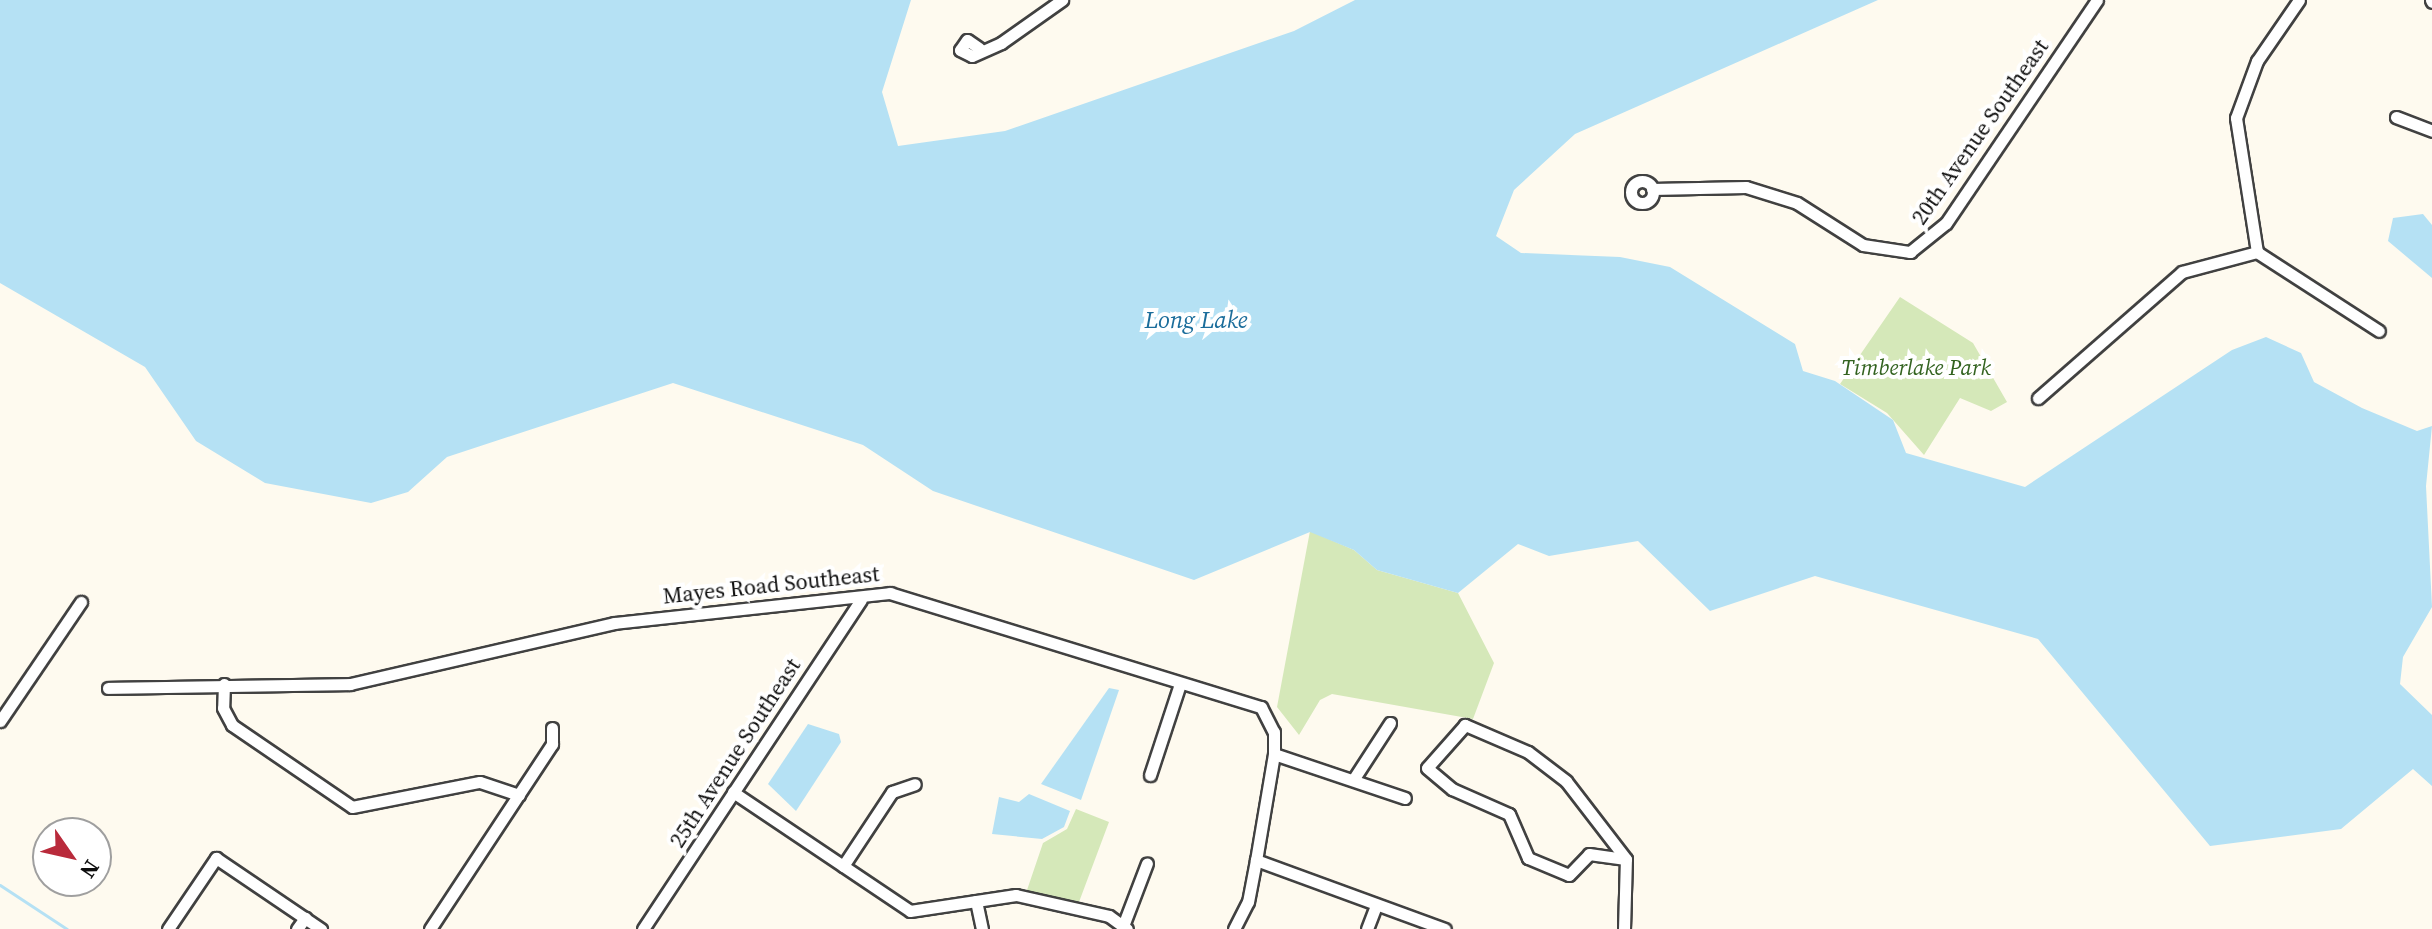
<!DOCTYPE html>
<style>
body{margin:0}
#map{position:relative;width:2432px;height:929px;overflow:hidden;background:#fefaef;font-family:"Source Serif 4",serif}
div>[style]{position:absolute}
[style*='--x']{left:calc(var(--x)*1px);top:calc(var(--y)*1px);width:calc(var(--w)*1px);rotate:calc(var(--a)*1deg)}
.green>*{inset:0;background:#d5e8b9}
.water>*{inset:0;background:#b5e1f4}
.stream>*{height:3px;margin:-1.5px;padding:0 1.5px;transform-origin:1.5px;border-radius:1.5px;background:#b5e1f4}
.roads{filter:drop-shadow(2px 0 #414141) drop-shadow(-2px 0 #414141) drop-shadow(0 2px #414141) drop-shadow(0 -2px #414141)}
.street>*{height:11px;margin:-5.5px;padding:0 5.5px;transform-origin:5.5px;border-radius:5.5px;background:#fff}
.street>.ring{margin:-5.5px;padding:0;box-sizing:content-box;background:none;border:11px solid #fff;border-radius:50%}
span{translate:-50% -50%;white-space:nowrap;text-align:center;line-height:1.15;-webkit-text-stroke:8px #fff;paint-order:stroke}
.street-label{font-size:22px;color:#0e0e0e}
.park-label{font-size:22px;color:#336320;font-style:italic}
.water-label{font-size:24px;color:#1b6d9b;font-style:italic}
.north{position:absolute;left:32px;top:817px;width:80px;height:80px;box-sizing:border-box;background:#fff;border:2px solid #9f9f9f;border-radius:50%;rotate:124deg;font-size:22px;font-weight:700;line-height:32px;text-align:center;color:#0e0e0e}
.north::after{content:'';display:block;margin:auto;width:28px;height:36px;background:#b92a3b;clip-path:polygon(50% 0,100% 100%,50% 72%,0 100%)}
</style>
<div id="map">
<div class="green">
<div style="clip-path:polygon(1900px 297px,1973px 343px,2007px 402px,1991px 411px,1960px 398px,1924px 455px,1887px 413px,1840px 384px)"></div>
<div style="clip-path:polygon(1310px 531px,1354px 550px,1377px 570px,1458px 593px,1494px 663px,1473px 719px,1332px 694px,1320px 700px,1299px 735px,1277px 707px)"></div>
<div style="clip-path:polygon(1076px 809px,1109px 822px,1076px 910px,1026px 893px,1043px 843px,1067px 829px)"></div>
</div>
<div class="water">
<div style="clip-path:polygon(0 0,911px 0,882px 92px,898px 146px,1005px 131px,1294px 31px,1355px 0,1878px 0,1575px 134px,1514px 190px,1496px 236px,1521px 253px,1620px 257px,1670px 267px,1795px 344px,1803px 371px,1835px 381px,1893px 420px,1906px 453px,2025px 487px,2232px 350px,2266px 337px,2301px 353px,2314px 382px,2362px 408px,2417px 431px,2432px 426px,2426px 486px,2432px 607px,2403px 657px,2400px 684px,2432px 715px,2432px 786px,2413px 769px,2341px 829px,2210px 846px,2038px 639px,1815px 576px,1710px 611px,1638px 541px,1549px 556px,1518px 544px,1458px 593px,1377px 570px,1354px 550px,1310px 532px,1194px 580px,933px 491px,863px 445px,673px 383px,447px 457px,408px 492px,371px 503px,265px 483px,196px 441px,145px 367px,0 283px)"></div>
<div style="clip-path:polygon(2423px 214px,2432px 225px,2432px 278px,2388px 241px,2393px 218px)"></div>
<div style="clip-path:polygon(1109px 688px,1119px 690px,1081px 800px,1041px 784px)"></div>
<div style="clip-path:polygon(808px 724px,839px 734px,841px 742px,796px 811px,768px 784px)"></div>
<div style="clip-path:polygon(1029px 794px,1070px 811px,1064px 827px,1042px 839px,992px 834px,999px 797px,1019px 802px)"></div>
</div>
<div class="stream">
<div style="--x:0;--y:885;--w:80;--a:33.3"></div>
</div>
<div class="roads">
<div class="street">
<div style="--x:2431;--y:0;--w:2;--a:63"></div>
<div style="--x:979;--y:48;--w:14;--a:-146"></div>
<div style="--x:967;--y:40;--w:12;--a:125"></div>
<div style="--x:960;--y:50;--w:13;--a:27"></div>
<div style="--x:972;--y:56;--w:32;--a:-24"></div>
<div style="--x:1001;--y:43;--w:75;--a:-35.2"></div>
<div style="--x:2396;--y:117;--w:39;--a:21"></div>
<div class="ring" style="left:1631px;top:181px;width:11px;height:11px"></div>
<div style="--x:1652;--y:189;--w:94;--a:-1.2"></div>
<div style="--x:1746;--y:187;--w:53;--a:17.4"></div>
<div style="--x:1797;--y:203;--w:78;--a:32.5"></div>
<div style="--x:1863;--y:245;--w:48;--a:8.5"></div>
<div style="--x:1910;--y:252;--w:46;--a:-38.9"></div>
<div style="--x:1946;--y:223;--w:269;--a:-55.9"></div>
<div style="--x:2257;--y:252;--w:136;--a:-98.9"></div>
<div style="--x:2236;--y:118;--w:61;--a:-69.8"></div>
<div style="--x:2257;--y:61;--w:74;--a:-55.5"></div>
<div style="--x:2257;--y:252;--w:145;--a:32.9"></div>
<div style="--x:2038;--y:398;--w:191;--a:-41.2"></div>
<div style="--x:2182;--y:272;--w:78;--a:-14.9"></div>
<div style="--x:224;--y:684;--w:24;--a:92"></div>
<div style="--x:223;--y:708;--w:19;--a:62"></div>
<div style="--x:232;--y:725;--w:145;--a:34.3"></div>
<div style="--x:352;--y:807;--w:130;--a:-11.1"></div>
<div style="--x:480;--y:782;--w:41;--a:18.4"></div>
<div style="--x:108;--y:688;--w:242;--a:-0.9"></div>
<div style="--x:350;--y:684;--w:271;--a:-13"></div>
<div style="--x:614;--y:623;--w:278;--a:-6.2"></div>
<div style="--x:890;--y:593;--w:388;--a:17.1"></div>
<div style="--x:1261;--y:707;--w:28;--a:63"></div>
<div style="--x:1274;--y:732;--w:22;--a:90"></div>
<div style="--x:1274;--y:754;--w:108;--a:99.6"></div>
<div style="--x:1256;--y:860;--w:201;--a:20.1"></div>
<div style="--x:0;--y:721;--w:144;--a:-55.8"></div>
<div style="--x:1274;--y:754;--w:138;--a:18.6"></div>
<div style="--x:1150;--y:775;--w:93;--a:-71.8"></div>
<div style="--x:1353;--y:780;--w:68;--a:-57"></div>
<div style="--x:733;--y:792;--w:213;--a:33.9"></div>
<div style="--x:910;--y:911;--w:107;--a:-8.6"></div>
<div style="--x:1016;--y:895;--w:95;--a:12.7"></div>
<div style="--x:1109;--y:916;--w:22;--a:36"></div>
<div style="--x:843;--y:866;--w:89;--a:-56.5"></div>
<div style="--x:892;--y:792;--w:24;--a:-19"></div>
<div style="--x:976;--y:901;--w:29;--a:78"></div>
<div style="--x:1123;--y:926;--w:67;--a:-69.1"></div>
<div style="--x:168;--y:929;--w:86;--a:-55.9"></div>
<div style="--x:216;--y:858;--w:127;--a:34.1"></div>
<div style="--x:297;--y:929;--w:14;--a:-54"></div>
<div style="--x:430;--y:929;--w:222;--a:-56.6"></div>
<div style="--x:552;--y:744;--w:16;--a:-90"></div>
<div style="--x:643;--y:929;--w:395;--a:-56.5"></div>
<div style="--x:1234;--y:929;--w:30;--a:-63"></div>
<div style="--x:1248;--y:902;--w:43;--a:-79.2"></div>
<div style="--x:1367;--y:929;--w:26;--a:-69"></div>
<div style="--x:1624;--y:929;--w:70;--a:-88.4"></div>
<div style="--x:1626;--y:859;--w:98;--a:-127.6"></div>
<div style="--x:1566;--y:781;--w:48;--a:-142.7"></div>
<div style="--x:1528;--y:752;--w:69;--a:-156.8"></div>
<div style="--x:1465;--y:725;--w:57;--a:131.5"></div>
<div style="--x:1427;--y:768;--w:33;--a:40"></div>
<div style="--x:1452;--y:789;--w:62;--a:23.7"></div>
<div style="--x:1509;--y:814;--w:48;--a:66.6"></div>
<div style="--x:1528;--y:858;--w:44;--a:22.5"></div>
<div style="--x:1569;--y:875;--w:29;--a:-46"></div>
<div style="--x:1589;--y:854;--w:37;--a:8"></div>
</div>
</div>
<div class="street-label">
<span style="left:1980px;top:132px;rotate:-55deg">20th Avenue Southeast</span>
<span style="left:771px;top:585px;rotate:-6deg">Mayes Road Southeast</span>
<span style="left:735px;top:753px;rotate:-57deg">25th Avenue Southeast</span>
</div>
<div class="park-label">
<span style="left:1916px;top:368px">Timberlake Park</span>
</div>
<div class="water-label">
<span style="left:1196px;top:320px">Long Lake</span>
</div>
<div class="north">N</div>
</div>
